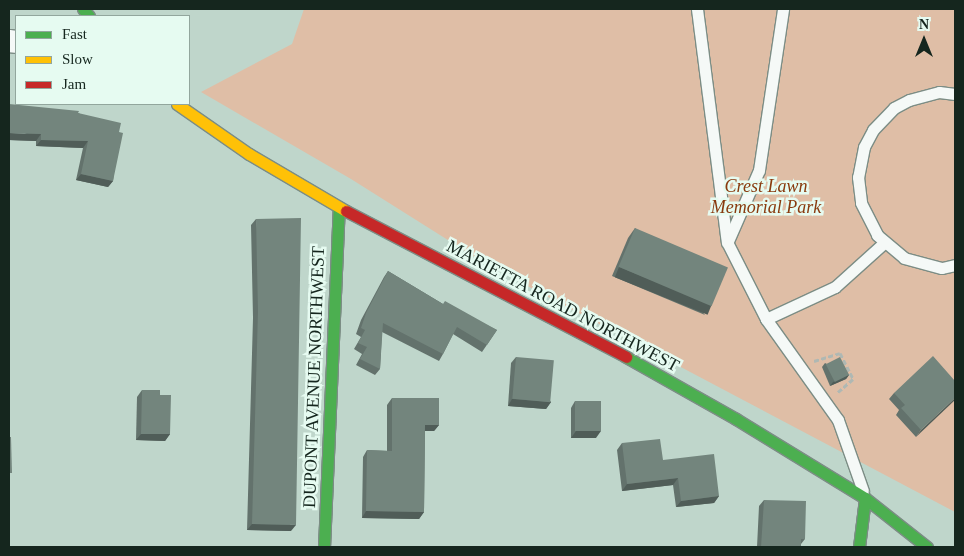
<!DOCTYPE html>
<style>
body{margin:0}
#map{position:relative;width:964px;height:556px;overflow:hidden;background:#bfd6cb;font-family:Georgia,serif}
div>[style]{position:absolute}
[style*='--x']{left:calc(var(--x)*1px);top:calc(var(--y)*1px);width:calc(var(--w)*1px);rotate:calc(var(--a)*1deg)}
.green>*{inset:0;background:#dfbea6}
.path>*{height:3px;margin-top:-1.5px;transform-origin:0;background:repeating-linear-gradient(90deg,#afb8b3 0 5px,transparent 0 7.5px)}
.roads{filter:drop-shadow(1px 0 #7c8d85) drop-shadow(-1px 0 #7c8d85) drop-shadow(0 1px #7c8d85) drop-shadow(0 -1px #7c8d85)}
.lane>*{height:11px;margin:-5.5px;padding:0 5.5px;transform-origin:5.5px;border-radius:5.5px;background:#f5f9f7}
.street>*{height:22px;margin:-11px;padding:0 11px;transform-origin:11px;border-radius:11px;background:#f5f9f7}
.fast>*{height:11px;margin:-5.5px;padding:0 5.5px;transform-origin:5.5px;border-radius:5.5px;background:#4caf50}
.slow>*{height:11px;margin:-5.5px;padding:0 5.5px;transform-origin:5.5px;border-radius:5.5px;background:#ffc107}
.jam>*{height:11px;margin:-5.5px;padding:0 5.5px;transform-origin:5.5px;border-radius:5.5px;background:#c62828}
.wall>*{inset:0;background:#63726c}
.shaded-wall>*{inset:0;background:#505d58;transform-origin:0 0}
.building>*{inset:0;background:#73857d;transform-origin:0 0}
span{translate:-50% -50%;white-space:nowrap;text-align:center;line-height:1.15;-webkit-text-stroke:5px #e6fbf1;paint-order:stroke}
.park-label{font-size:18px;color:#893a0e;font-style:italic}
.street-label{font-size:18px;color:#15261e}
.frame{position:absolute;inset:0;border:10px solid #15261e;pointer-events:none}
.legend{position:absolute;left:15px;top:15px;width:175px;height:90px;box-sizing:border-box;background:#e6fbf1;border:1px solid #92a69d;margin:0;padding:6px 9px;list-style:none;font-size:15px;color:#15261e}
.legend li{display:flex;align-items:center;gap:10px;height:25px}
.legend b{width:25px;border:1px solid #92a69d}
.north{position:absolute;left:899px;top:15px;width:50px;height:50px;-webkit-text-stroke:4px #e6fbf1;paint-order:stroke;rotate:0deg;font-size:14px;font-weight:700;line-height:20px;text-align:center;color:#15261e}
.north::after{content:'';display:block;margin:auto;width:18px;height:22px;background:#15261e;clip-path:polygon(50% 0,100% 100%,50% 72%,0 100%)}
</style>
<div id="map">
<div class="green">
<div style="clip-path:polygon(304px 9px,955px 9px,955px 512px,486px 264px,351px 179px,201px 92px,292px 44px)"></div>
</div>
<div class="path">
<div style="--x:814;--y:361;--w:27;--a:-17"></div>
<div style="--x:840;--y:353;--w:29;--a:63"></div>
<div style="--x:853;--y:379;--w:20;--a:139"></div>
</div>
<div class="roads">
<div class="lane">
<div style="--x:697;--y:9;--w:235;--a:82.7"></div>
<div style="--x:727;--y:242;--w:86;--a:63.1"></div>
<div style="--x:766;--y:319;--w:124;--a:54.5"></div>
<div style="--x:838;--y:420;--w:75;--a:70.6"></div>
<div style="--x:955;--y:94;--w:16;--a:-173"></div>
<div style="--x:939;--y:92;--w:31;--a:165"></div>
<div style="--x:909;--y:100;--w:17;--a:152"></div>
<div style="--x:894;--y:108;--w:30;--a:134"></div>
<div style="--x:873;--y:130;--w:19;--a:118"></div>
<div style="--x:864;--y:147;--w:31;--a:101"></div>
<div style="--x:858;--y:177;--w:26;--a:83"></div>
<div style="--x:861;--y:203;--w:36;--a:63"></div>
<div style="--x:877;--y:235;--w:35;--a:40"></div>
<div style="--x:904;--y:258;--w:39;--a:15"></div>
<div style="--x:942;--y:268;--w:13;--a:-13"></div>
<div style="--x:728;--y:241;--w:77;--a:-66.4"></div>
<div style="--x:759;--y:170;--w:163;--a:-81.5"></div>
<div style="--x:766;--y:319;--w:76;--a:-24.9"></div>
<div style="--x:835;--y:287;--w:67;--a:-42"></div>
</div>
<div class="street">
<div style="--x:9;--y:41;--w:7;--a:8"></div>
</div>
<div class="fast">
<div style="--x:83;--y:9;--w:9;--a:49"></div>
<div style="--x:626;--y:357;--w:126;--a:29.4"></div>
<div style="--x:736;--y:419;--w:151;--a:31.5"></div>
<div style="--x:865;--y:498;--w:79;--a:38.3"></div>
<div style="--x:324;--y:547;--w:339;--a:-87.5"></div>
<div style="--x:859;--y:547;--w:49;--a:-83"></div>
</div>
<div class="slow">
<div style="--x:177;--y:104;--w:88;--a:34.8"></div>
<div style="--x:249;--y:154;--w:113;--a:30.4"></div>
</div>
<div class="jam">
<div style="--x:346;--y:211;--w:316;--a:27.5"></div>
</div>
</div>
<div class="wall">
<div style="clip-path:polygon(78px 113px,119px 132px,113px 181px,108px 187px,76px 180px,83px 148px,36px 146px,36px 141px,9px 140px)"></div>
<div style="clip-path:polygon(256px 219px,291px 531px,247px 530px,253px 318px,251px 225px)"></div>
<div style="clip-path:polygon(635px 228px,705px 315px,612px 276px,628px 238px)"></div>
<div style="clip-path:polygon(388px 271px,443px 304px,497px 330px,482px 352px,453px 334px,443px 354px,439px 361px,382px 332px,380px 369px,375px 375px,356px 365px,362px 354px,354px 349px,361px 337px,356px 334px,361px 320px,384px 277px)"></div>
<div style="clip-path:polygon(516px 357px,551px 402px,546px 409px,508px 406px,511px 363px)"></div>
<div style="clip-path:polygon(825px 363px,849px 375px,846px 379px,830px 386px,822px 367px)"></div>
<div style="clip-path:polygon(955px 381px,916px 437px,896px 415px,899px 410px,889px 399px,894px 393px)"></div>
<div style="clip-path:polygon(142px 390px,160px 395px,170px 434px,165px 441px,136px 440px,137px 397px)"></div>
<div style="clip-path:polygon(392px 398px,439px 425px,434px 431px,425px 431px,424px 512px,419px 519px,362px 518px,363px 457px,367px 450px,387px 451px,387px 405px)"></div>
<div style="clip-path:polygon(575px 401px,596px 438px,571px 438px,571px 408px)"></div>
<div style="clip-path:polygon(622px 443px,663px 460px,719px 496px,714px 503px,676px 507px,673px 485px,622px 491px,617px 450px)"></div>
<div style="clip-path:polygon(764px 500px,805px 539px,801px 544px,801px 547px,757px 547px,759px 506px)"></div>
</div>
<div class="shaded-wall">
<div style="clip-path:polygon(9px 133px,41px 134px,36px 141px,9px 140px)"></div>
<div style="clip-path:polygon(41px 140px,88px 141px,83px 148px,36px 146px)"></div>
<div style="clip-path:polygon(81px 174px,113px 181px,108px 187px,76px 180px)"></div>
<div style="left:619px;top:267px;width:100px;height:11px;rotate:22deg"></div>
<div style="clip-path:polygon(849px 375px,846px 379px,830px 386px,833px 382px)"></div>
<div style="clip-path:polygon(955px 398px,955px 400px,916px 437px,921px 430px)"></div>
<div style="clip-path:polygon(512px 399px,551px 402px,546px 409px,508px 406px)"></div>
<div style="clip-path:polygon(425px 425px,439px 425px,434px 431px,420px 431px)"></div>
<div style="clip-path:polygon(576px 431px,601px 431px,596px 438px,571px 438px)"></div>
<div style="clip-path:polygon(141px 434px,170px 434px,165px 441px,136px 440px)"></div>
<div style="clip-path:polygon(678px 478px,673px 485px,622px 491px,627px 484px)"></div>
<div style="clip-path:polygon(719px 496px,714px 503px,676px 507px,681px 501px)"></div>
<div style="clip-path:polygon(366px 511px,424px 512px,419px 519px,362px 518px)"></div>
<div style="clip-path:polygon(252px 524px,296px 525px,291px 531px,247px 530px)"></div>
</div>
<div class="building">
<div style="clip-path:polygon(9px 104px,79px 111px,78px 113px,121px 123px,119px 132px,123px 133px,113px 181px,81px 174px,88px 141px,41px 140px,41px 134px,9px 133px)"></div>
<div style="clip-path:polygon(301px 218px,296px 525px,252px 524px,258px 311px,256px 219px)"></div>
<div style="left:635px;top:228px;width:101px;height:42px;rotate:23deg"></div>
<div style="clip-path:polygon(388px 271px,443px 304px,445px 301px,497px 330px,487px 345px,457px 327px,443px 354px,383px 323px,380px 369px,360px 359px,367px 347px,358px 343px,365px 330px,361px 328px,366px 313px)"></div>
<div style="clip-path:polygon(933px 356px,955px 381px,955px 398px,921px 430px,901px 408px,905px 405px,894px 393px)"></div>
<div style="left:516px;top:357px;width:38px;height:42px;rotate:5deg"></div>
<div style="left:840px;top:357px;width:20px;height:16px;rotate:63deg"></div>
<div style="clip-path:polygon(142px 390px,160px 390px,160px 395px,171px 395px,170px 434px,141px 434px)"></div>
<div style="clip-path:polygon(392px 398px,439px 398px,439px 425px,425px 425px,424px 512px,366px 511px,367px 450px,392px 451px)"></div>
<div style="left:575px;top:401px;width:26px;height:30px"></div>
<div style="clip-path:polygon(9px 437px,11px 437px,12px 473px,9px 473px)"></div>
<div style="clip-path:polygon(660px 439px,663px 460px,714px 454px,719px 496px,681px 501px,678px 478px,627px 484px,622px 443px)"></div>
<div style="clip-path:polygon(764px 500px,806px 501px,805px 539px,801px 539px,801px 547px,761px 547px)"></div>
</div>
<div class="park-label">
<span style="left:766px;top:197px">Crest Lawn<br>Memorial Park</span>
</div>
<div class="street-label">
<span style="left:563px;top:306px;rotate:28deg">MARIETTA ROAD NORTHWEST</span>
<span style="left:314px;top:377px;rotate:-88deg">DUPONT AVENUE NORTHWEST</span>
</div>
<div class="frame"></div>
<ul class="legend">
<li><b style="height:6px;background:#4caf50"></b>Fast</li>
<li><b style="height:6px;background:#ffc107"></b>Slow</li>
<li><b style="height:6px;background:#c62828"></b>Jam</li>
</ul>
<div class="north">N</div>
</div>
